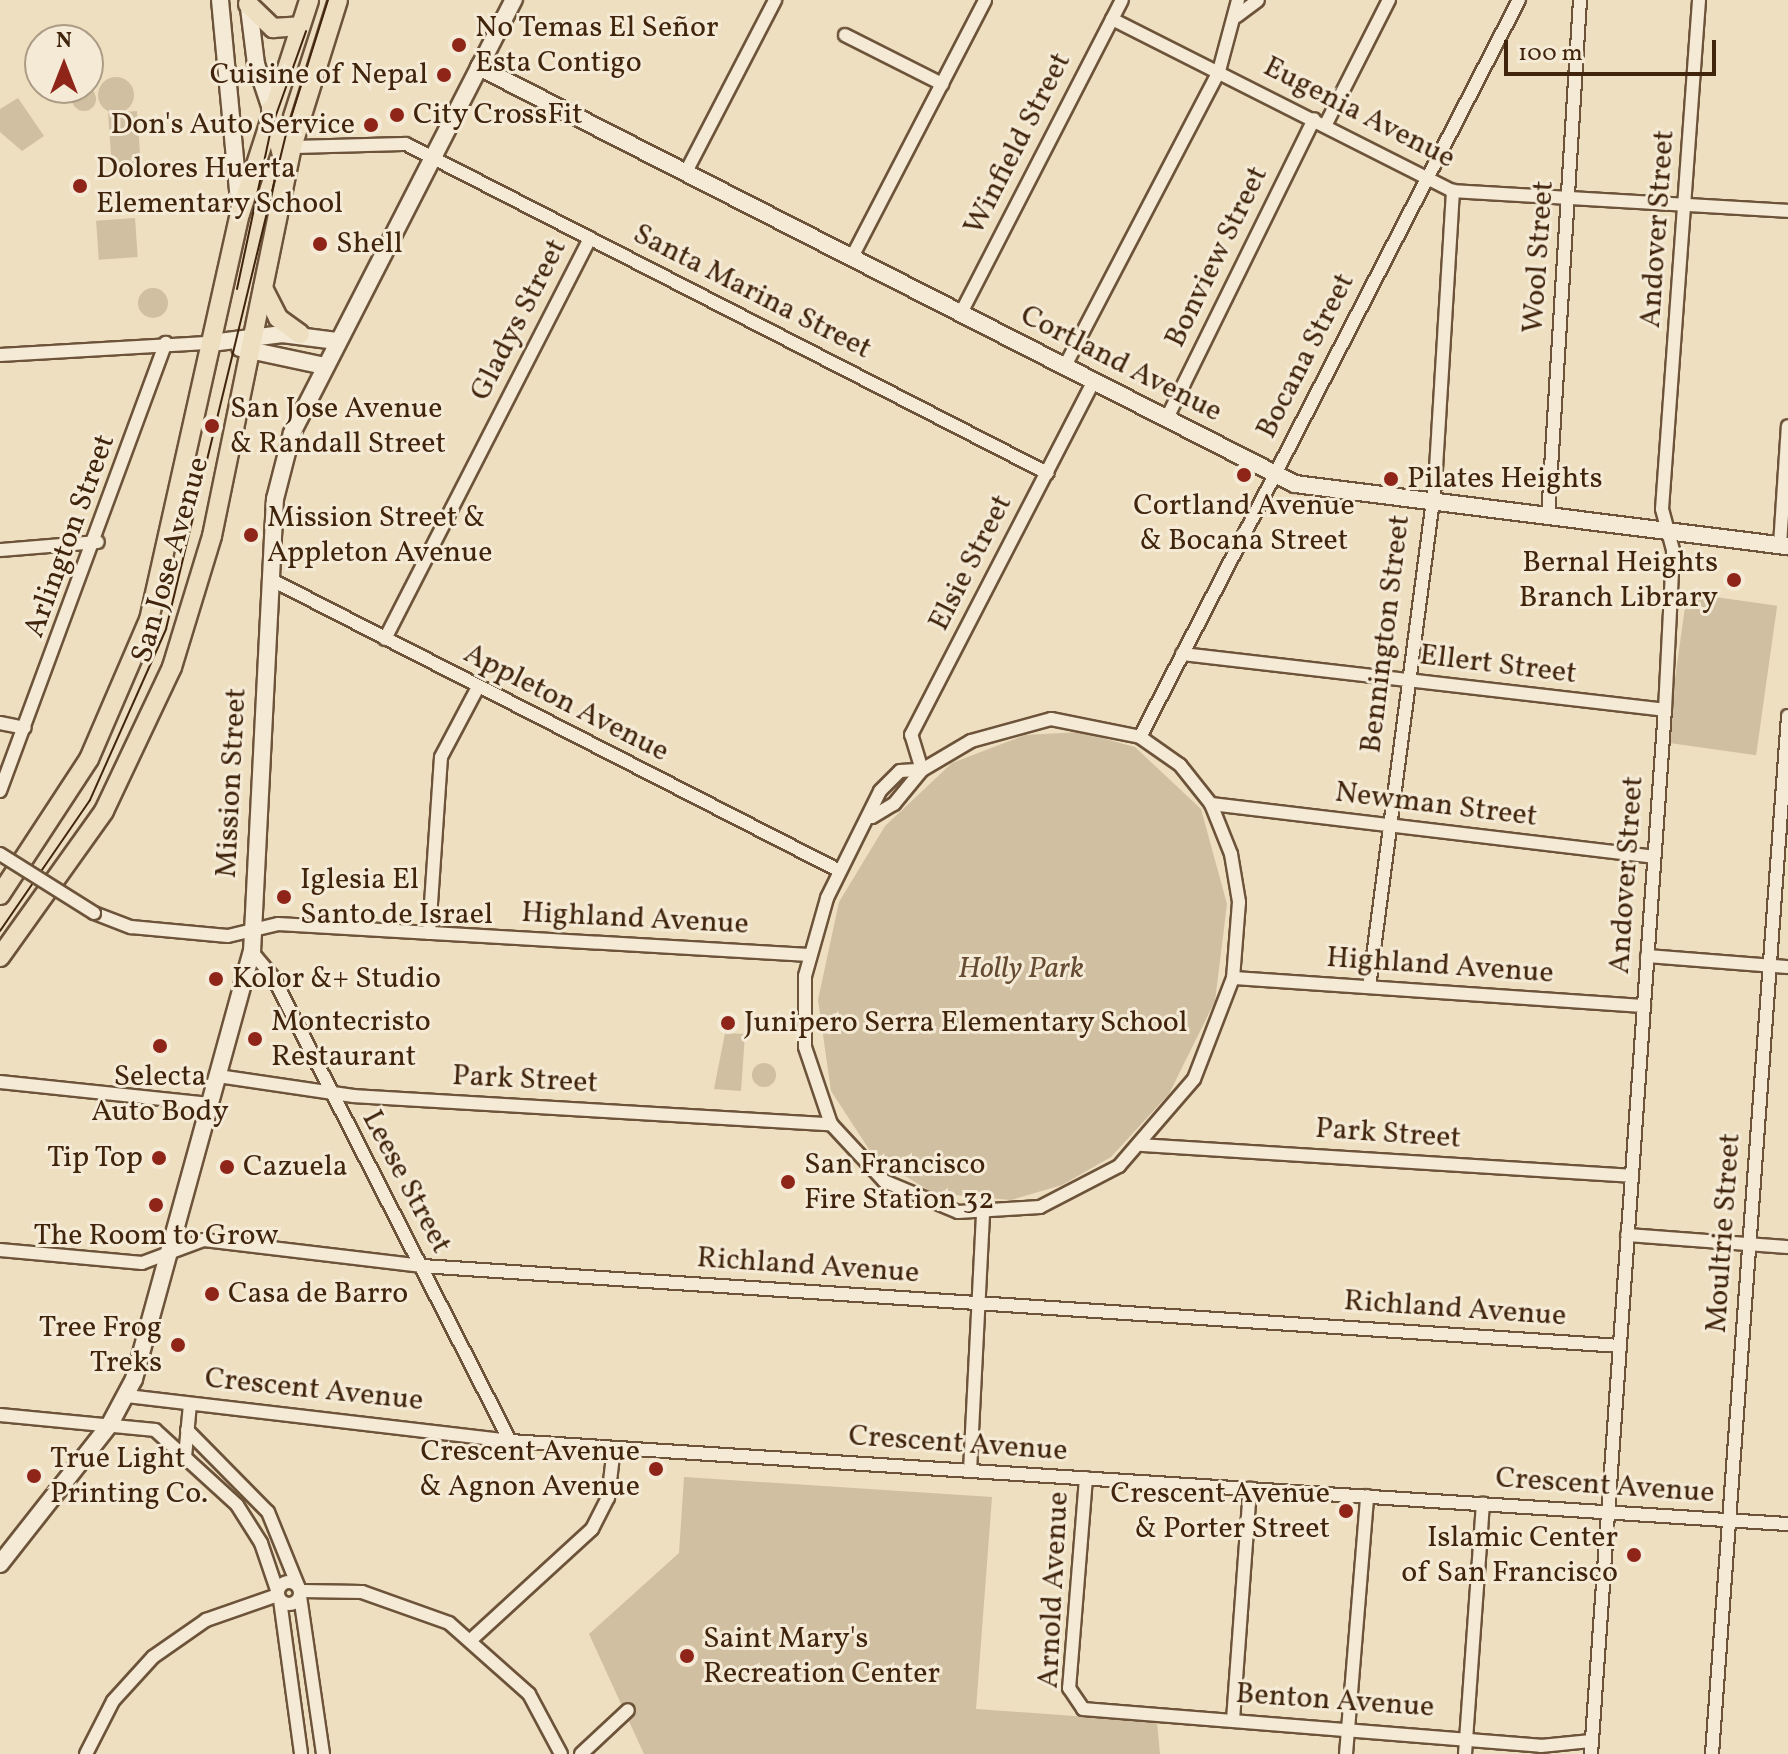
<!DOCTYPE html>
<meta charset="utf-8">
<style>
body{margin:0}
#map{position:relative;width:1788px;height:1754px;overflow:hidden;background:#eedfc0;font-family:Vollkorn,serif}
div>[style]{position:absolute}
[style*='--x']{left:calc(var(--x)*1px);top:calc(var(--y)*1px);width:calc(var(--w)*1px);rotate:calc(var(--a)*1deg)}
.green>*{inset:0;background:#d1bfa1;transform-origin:0 0}
.round{border-radius:50%}
.roads{filter:drop-shadow(2px 0 #6c5339) drop-shadow(-2px 0 #6c5339) drop-shadow(0 2px #6c5339) drop-shadow(0 -2px #6c5339)}
.street>*{height:12px;margin:-6px;padding:0 6px;transform-origin:6px;border-radius:6px;background:#f4ead6}
.street>.ring{margin:-6px;padding:0;box-sizing:content-box;background:none;border:12px solid #f4ead6;border-radius:50%}
.secondary>*{height:16px;margin:-8px;padding:0 8px;transform-origin:8px;border-radius:8px;background:#f4ead6}
.primary>*{height:18px;margin:-9px;padding:0 9px;transform-origin:9px;border-radius:9px;background:#eedfc0}
.tram>*{height:2px;margin:-1px;padding:0 1px;transform-origin:1px;border-radius:1px;background:#41240c}
.bridges{filter:drop-shadow(2px 0 #6c5339) drop-shadow(-2px 0 #6c5339) drop-shadow(0 2px #6c5339) drop-shadow(0 -2px #6c5339)}
.street-bridge>*{height:12px;margin:-6px;padding:0 6px;transform-origin:6px;border-radius:6px;background:#f4ead6}
.dots>*{width:22px;height:22px;translate:-50% -50%;box-sizing:border-box;border:4px solid #f4ead6;border-radius:50%}
span{translate:-50% -50%;white-space:nowrap;text-align:center;line-height:1.15;-webkit-text-stroke:6px #f4ead6;paint-order:stroke}
.poi-label{font-size:30px;color:#41240c}
.left{translate:0 -50%;text-align:left}
.right{translate:-100% -50%;text-align:right}
.street-label{font-size:30px;color:#41240c}
.park-label{font-size:30px;color:#654b31;font-style:italic}
.north{position:absolute;left:24px;top:24px;width:80px;height:80px;box-sizing:border-box;background:#f4ead6;border:2px solid #ac9b85;border-radius:50%;rotate:0deg;font-size:22px;font-weight:700;line-height:32px;text-align:center;color:#41240c}
.north::after{content:'';display:block;margin:auto;width:28px;height:36px;background:#8f2418;clip-path:polygon(50% 0,100% 100%,50% 72%,0 100%)}
.scale{position:absolute;left:1504px;top:40px;width:212px;height:36px;box-sizing:border-box;border:4px solid #41240c;border-top:0;padding-left:10px;font-size:24px;line-height:28px;white-space:nowrap;color:#41240c;-webkit-text-stroke:6px #f4ead6;paint-order:stroke}
</style>
<div id="map">
<div class="green">
<div class="round" style="left:98px;top:77px;width:36px;height:36px"></div>
<div class="round" style="left:72px;top:87px;width:24px;height:24px"></div>
<div style="clip-path:polygon(18px 98px,44px 136px,22px 151px,0 132px,0 109px)"></div>
<div style="left:137px;top:111px;width:63px;height:29px;rotate:86deg"></div>
<div style="left:135px;top:218px;width:39px;height:39px;rotate:86deg"></div>
<div class="round" style="left:138px;top:288px;width:30px;height:30px"></div>
<div style="left:1687px;top:593px;width:91px;height:151px;rotate:8deg"></div>
<div style="clip-path:polygon(1080px 732px,1135px 747px,1201px 809px,1227px 904px,1215px 1001px,1169px 1094px,1111px 1157px,1062px 1185px,1011px 1200px,933px 1193px,874px 1157px,831px 1091px,818px 1000px,839px 902px,885px 826px,952px 763px,1025px 735px)"></div>
<div style="clip-path:polygon(725px 1033px,745px 1034px,741px 1091px,714px 1089px)"></div>
<div class="round" style="left:752px;top:1063px;width:24px;height:24px"></div>
<div style="clip-path:polygon(684px 1477px,992px 1497px,976px 1709px,1157px 1722px,1160px 1754px,644px 1754px,589px 1634px,679px 1553px)"></div>
</div>
<div class="roads">
<div class="street">
<div style="--x:1237;--y:16;--w:26;--a:-37"></div>
<div style="--x:1112;--y:19;--w:382;--a:26.8"></div>
<div style="--x:1453;--y:191;--w:336;--a:3.4"></div>
<div style="--x:845;--y:35;--w:109;--a:26.8"></div>
<div style="--x:1326;--y:124;--w:139;--a:-63.1"></div>
<div style="--x:292;--y:147;--w:114;--a:-1.5"></div>
<div style="--x:406;--y:144;--w:721;--a:27.17"></div>
<div style="--x:686;--y:172;--w:194;--a:-62.6"></div>
<div style="--x:852;--y:257;--w:289;--a:-62.6"></div>
<div style="--x:961;--y:313;--w:352;--a:-62.8"></div>
<div style="--x:0;--y:355;--w:211;--a:-3.3"></div>
<div style="--x:1065;--y:366;--w:333;--a:-62.4"></div>
<div style="--x:1219;--y:71;--w:73;--a:-75"></div>
<div style="--x:1167;--y:418;--w:333;--a:-63.8"></div>
<div style="--x:1548;--y:517;--w:518;--a:-86.46"></div>
<div style="--x:1780;--y:545;--w:119;--a:-86.2"></div>
<div style="--x:0;--y:550;--w:98;--a:-4.7"></div>
<div style="--x:270;--y:579;--w:640;--a:27.13"></div>
<div style="--x:385;--y:639;--w:450;--a:-62.9"></div>
<div style="--x:1182;--y:654;--w:486;--a:6.6"></div>
<div style="--x:1051;--y:719;--w:91;--a:11.4"></div>
<div style="--x:1140;--y:737;--w:49;--a:35"></div>
<div style="--x:1180;--y:765;--w:50;--a:51.5"></div>
<div style="--x:1211;--y:804;--w:54;--a:68.2"></div>
<div style="--x:1231;--y:854;--w:49;--a:80.5"></div>
<div style="--x:1239;--y:902;--w:76;--a:94.5"></div>
<div style="--x:1233;--y:978;--w:108;--a:111.1"></div>
<div style="--x:1194;--y:1079;--w:115;--a:130.8"></div>
<div style="--x:1119;--y:1166;--w:89;--a:152.6"></div>
<div style="--x:1040;--y:1207;--w:82;--a:176.5"></div>
<div style="--x:958;--y:1212;--w:80;--a:-157.3"></div>
<div style="--x:884;--y:1181;--w:78;--a:-132.9"></div>
<div style="--x:831;--y:1124;--w:81;--a:-108.7"></div>
<div style="--x:805;--y:1047;--w:71;--a:-90"></div>
<div style="--x:805;--y:976;--w:81;--a:-74.2"></div>
<div style="--x:827;--y:898;--w:119;--a:-63.6"></div>
<div style="--x:880;--y:791;--w:28;--a:-45"></div>
<div style="--x:900;--y:771;--w:22;--a:-3"></div>
<div style="--x:922;--y:770;--w:57;--a:-30.6"></div>
<div style="--x:971;--y:741;--w:83;--a:-15.4"></div>
<div style="--x:0;--y:723;--w:25;--a:11"></div>
<div style="--x:1140;--y:737;--w:829;--a:-62.79"></div>
<div style="--x:922;--y:770;--w:37;--a:-107"></div>
<div style="--x:911;--y:735;--w:399;--a:-62.7"></div>
<div style="--x:0;--y:791;--w:478;--a:-69.7"></div>
<div style="--x:1211;--y:804;--w:446;--a:6.8"></div>
<div style="--x:872;--y:817;--w:26;--a:-31"></div>
<div style="--x:894;--y:804;--w:44;--a:-50.5"></div>
<div style="--x:94;--y:913;--w:40;--a:21"></div>
<div style="--x:131;--y:927;--w:97;--a:5.3"></div>
<div style="--x:228;--y:936;--w:51;--a:-13.5"></div>
<div style="--x:278;--y:924;--w:532;--a:3.34"></div>
<div style="--x:429;--y:933;--w:176;--a:-86.1"></div>
<div style="--x:441;--y:757;--w:79;--a:-62.1"></div>
<div style="--x:252;--y:952;--w:33;--a:50"></div>
<div style="--x:273;--y:977;--w:521;--a:62.94"></div>
<div style="--x:1647;--y:956;--w:141;--a:4.5"></div>
<div style="--x:1233;--y:978;--w:412;--a:3.9"></div>
<div style="--x:1369;--y:987;--w:506;--a:-82.51"></div>
<div style="--x:1435;--y:485;--w:295;--a:-86.5"></div>
<div style="--x:218;--y:1076;--w:137;--a:8.4"></div>
<div style="--x:354;--y:1096;--w:478;--a:3.4"></div>
<div style="--x:0;--y:1082;--w:211;--a:6"></div>
<div style="--x:1141;--y:1145;--w:492;--a:3.6"></div>
<div style="--x:1627;--y:1235;--w:161;--a:4.3"></div>
<div style="--x:0;--y:1250;--w:143;--a:5.2"></div>
<div style="--x:142;--y:1263;--w:66;--a:-20.4"></div>
<div style="--x:204;--y:1240;--w:220;--a:6.8"></div>
<div style="--x:422;--y:1266;--w:1201;--a:3.82"></div>
<div style="--x:127;--y:1396;--w:386;--a:6.7"></div>
<div style="--x:510;--y:1441;--w:1281;--a:3.72"></div>
<div style="--x:0;--y:1415;--w:156;--a:5.5"></div>
<div style="--x:155;--y:1430;--w:111;--a:42.4"></div>
<div style="--x:237;--y:1505;--w:45;--a:57.7"></div>
<div style="--x:261;--y:1543;--w:50;--a:71.2"></div>
<div style="--x:187;--y:1430;--w:115;--a:45.4"></div>
<div style="--x:268;--y:1512;--w:80;--a:67.9"></div>
<div style="--x:185;--y:1457;--w:53;--a:-84.6"></div>
<div style="--x:970;--y:1471;--w:256;--a:-87.1"></div>
<div style="--x:1086;--y:1478;--w:211;--a:94.6"></div>
<div style="--x:1069;--y:1688;--w:25;--a:56"></div>
<div style="--x:1083;--y:1709;--w:459;--a:4.6"></div>
<div style="--x:1541;--y:1746;--w:50;--a:-5.7"></div>
<div class="ring" style="left:278px;top:1582px;width:10px;height:10px"></div>
<div style="--x:302;--y:1591;--w:60;--a:1"></div>
<div style="--x:362;--y:1592;--w:92;--a:19.6"></div>
<div style="--x:449;--y:1623;--w:107;--a:41.6"></div>
<div style="--x:529;--y:1694;--w:68;--a:61.9"></div>
<div style="--x:300;--y:1596;--w:160;--a:81.7"></div>
<div style="--x:280;--y:1600;--w:155;--a:82.2"></div>
<div style="--x:473;--y:1638;--w:161;--a:-42.5"></div>
<div style="--x:592;--y:1529;--w:35;--a:-63"></div>
<div style="--x:608;--y:1498;--w:50;--a:-83.2"></div>
<div style="--x:1233;--y:1720;--w:232;--a:-85.8"></div>
<div style="--x:86;--y:1754;--w:59;--a:-63"></div>
<div style="--x:113;--y:1701;--w:59;--a:-47.7"></div>
<div style="--x:153;--y:1657;--w:65;--a:-34.9"></div>
<div style="--x:206;--y:1620;--w:73;--a:-19.2"></div>
<div style="--x:581;--y:1754;--w:64;--a:-43.1"></div>
<div style="--x:1346;--y:1754;--w:259;--a:-85.3"></div>
<div style="--x:1465;--y:1754;--w:251;--a:-85.9"></div>
<div style="--x:1591;--y:1754;--w:1047;--a:-85.95"></div>
<div style="--x:1665;--y:710;--w:160;--a:-87.1"></div>
<div style="--x:1673;--y:550;--w:42;--a:-105"></div>
<div style="--x:1662;--y:509;--w:510;--a:-85.84"></div>
<div style="--x:1712;--y:1754;--w:1041;--a:-85.81"></div>
</div>
<div class="secondary">
<div style="--x:220;--y:0;--w:214;--a:84.6"></div>
<div style="--x:248;--y:0;--w:64;--a:82.9"></div>
<div style="--x:256;--y:64;--w:47;--a:71.6"></div>
<div style="--x:479;--y:67;--w:916;--a:27.07"></div>
<div style="--x:1295;--y:484;--w:497;--a:7.2"></div>
<div style="--x:211;--y:343;--w:72;--a:-7.2"></div>
<div style="--x:282;--y:334;--w:55;--a:7.3"></div>
<div style="--x:240;--y:348;--w:87;--a:12"></div>
<div style="--x:0;--y:1564;--w:178;--a:-51.8"></div>
<div style="--x:110;--y:1424;--w:51;--a:-61.9"></div>
<div style="--x:134;--y:1379;--w:443;--a:-74.6"></div>
<div style="--x:252;--y:952;--w:454;--a:-87.1"></div>
<div style="--x:275;--y:499;--w:68;--a:-75.6"></div>
<div style="--x:292;--y:433;--w:487;--a:-62.9"></div>
</div>
<div class="primary">
<div style="--x:248;--y:4;--w:35;--a:44"></div>
<div style="--x:273;--y:28;--w:27;--a:-4"></div>
<div style="--x:271;--y:109;--w:57;--a:76.7"></div>
<div style="--x:263;--y:288;--w:34;--a:63"></div>
<div style="--x:278;--y:318;--w:27;--a:36"></div>
<div style="--x:0;--y:895;--w:163;--a:-56.8"></div>
<div style="--x:89;--y:759;--w:151;--a:-66.7"></div>
<div style="--x:149;--y:620;--w:416;--a:-77.4"></div>
<div style="--x:240;--y:214;--w:225;--a:-72.1"></div>
<div style="--x:0;--y:957;--w:179;--a:-54.5"></div>
<div style="--x:104;--y:811;--w:159;--a:-64.7"></div>
<div style="--x:172;--y:667;--w:137;--a:-73"></div>
<div style="--x:212;--y:536;--w:397;--a:-78.4"></div>
<div style="--x:292;--y:147;--w:154;--a:-72.6"></div>
</div>
</div>
<div class="tram">
<div style="--x:237;--y:289;--w:164;--a:-78"></div>
<div style="--x:271;--y:129;--w:104;--a:-70.3"></div>
<div style="--x:0;--y:931;--w:159;--a:-55.5"></div>
<div style="--x:90;--y:800;--w:187;--a:-66"></div>
<div style="--x:166;--y:629;--w:513;--a:-76.37"></div>
<div style="--x:287;--y:130;--w:136;--a:-72.5"></div>
</div>
<div class="bridges">
<div class="street-bridge">
<div style="--x:0;--y:854;--w:111;--a:32.1"></div>
</div>
</div>
<div class="dots">
<div style="left:459px;top:45px;background:#8f2418"></div>
<div style="left:444px;top:75px;background:#8f2418"></div>
<div style="left:397px;top:115px;background:#8f2418"></div>
<div style="left:371px;top:125px;background:#8f2418"></div>
<div style="left:80px;top:186px;background:#8f2418"></div>
<div style="left:320px;top:244px;background:#8f2418"></div>
<div style="left:212px;top:426px;background:#8f2418"></div>
<div style="left:1244px;top:475px;background:#8f2418"></div>
<div style="left:1391px;top:479px;background:#8f2418"></div>
<div style="left:251px;top:535px;background:#8f2418"></div>
<div style="left:1734px;top:580px;background:#8f2418"></div>
<div style="left:284px;top:897px;background:#8f2418"></div>
<div style="left:216px;top:979px;background:#8f2418"></div>
<div style="left:728px;top:1023px;background:#8f2418"></div>
<div style="left:255px;top:1039px;background:#8f2418"></div>
<div style="left:160px;top:1046px;background:#8f2418"></div>
<div style="left:159px;top:1158px;background:#8f2418"></div>
<div style="left:227px;top:1167px;background:#8f2418"></div>
<div style="left:788px;top:1182px;background:#8f2418"></div>
<div style="left:156px;top:1205px;background:#8f2418"></div>
<div style="left:212px;top:1294px;background:#8f2418"></div>
<div style="left:178px;top:1345px;background:#8f2418"></div>
<div style="left:656px;top:1469px;background:#8f2418"></div>
<div style="left:34px;top:1476px;background:#8f2418"></div>
<div style="left:1346px;top:1511px;background:#8f2418"></div>
<div style="left:1634px;top:1555px;background:#8f2418"></div>
<div style="left:687px;top:1656px;background:#8f2418"></div>
</div>
<div class="poi-label">
<span class="left" style="left:475px;top:45px">No Temas El Señor<br>Esta Contigo</span>
<span class="right" style="left:428px;top:75px">Cuisine of Nepal</span>
<span class="left" style="left:413px;top:115px">City CrossFit</span>
<span class="right" style="left:355px;top:125px">Don's Auto Service</span>
<span class="left" style="left:96px;top:186px">Dolores Huerta<br>Elementary School</span>
<span class="left" style="left:336px;top:244px">Shell</span>
<span class="left" style="left:230px;top:426px">San Jose Avenue<br>&amp; Randall Street</span>
<span class="left" style="left:1407px;top:479px">Pilates Heights</span>
<span style="left:1244px;top:523px">Cortland Avenue<br>&amp; Bocana Street</span>
<span class="left" style="left:267px;top:535px">Mission Street &amp;<br>Appleton Avenue</span>
<span class="right" style="left:1718px;top:580px">Bernal Heights<br>Branch Library</span>
<span class="left" style="left:300px;top:897px">Iglesia El<br>Santo de Israel</span>
<span class="left" style="left:232px;top:979px">Kolor &amp;+ Studio</span>
<span class="left" style="left:271px;top:1039px">Montecristo<br>Restaurant</span>
<span class="left" style="left:744px;top:1023px">Junipero Serra Elementary School</span>
<span style="left:160px;top:1094px">Selecta<br>Auto Body</span>
<span class="right" style="left:143px;top:1158px">Tip Top</span>
<span class="left" style="left:804px;top:1182px">San Francisco<br>Fire Station 32</span>
<span class="left" style="left:243px;top:1167px">Cazuela</span>
<span style="left:156px;top:1236px">The Room to Grow</span>
<span class="left" style="left:228px;top:1294px">Casa de Barro</span>
<span class="right" style="left:162px;top:1345px">Tree Frog<br>Treks</span>
<span class="right" style="left:640px;top:1469px">Crescent Avenue<br>&amp; Agnon Avenue</span>
<span class="left" style="left:50px;top:1476px">True Light<br>Printing Co.</span>
<span class="right" style="left:1330px;top:1511px">Crescent Avenue<br>&amp; Porter Street</span>
<span class="right" style="left:1618px;top:1555px">Islamic Center<br>of San Francisco</span>
<span class="left" style="left:703px;top:1656px">Saint Mary's<br>Recreation Center</span>
</div>
<div class="street-label">
<span style="left:1359px;top:113px;rotate:27deg">Eugenia Avenue</span>
<span style="left:1018px;top:144px;rotate:-63deg">Winfield Street</span>
<span style="left:1658px;top:229px;rotate:-86deg">Andover Street</span>
<span style="left:1217px;top:257px;rotate:-64deg">Bonview Street</span>
<span style="left:1539px;top:257px;rotate:-86deg">Wool Street</span>
<span style="left:752px;top:292px;rotate:27deg">Santa Marina Street</span>
<span style="left:519px;top:320px;rotate:-63deg">Gladys Street</span>
<span style="left:1306px;top:356px;rotate:-63deg">Bocana Street</span>
<span style="left:1121px;top:364px;rotate:27deg">Cortland Avenue</span>
<span style="left:70px;top:536px;rotate:-70deg">Arlington Street</span>
<span style="left:171px;top:560px;rotate:-74deg">San Jose Avenue</span>
<span style="left:971px;top:563px;rotate:-63deg">Elsie Street</span>
<span style="left:1386px;top:634px;rotate:-83deg">Bennington Street</span>
<span style="left:1498px;top:665px;rotate:7deg">Ellert Street</span>
<span style="left:566px;top:703px;rotate:27deg">Appleton Avenue</span>
<span style="left:232px;top:783px;rotate:-87deg">Mission Street</span>
<span style="left:1436px;top:805px;rotate:7deg">Newman Street</span>
<span style="left:1627px;top:875px;rotate:-86deg">Andover Street</span>
<span style="left:635px;top:919px;rotate:3deg">Highland Avenue</span>
<span style="left:1440px;top:966px;rotate:4deg">Highland Avenue</span>
<span style="left:525px;top:1080px;rotate:3deg">Park Street</span>
<span style="left:1388px;top:1134px;rotate:4deg">Park Street</span>
<span style="left:406px;top:1182px;rotate:62deg">Leese Street</span>
<span style="left:1724px;top:1233px;rotate:-86deg">Moultrie Street</span>
<span style="left:808px;top:1266px;rotate:4deg">Richland Avenue</span>
<span style="left:1455px;top:1309px;rotate:4deg">Richland Avenue</span>
<span style="left:314px;top:1390px;rotate:6deg">Crescent Avenue</span>
<span style="left:958px;top:1444px;rotate:4deg">Crescent Avenue</span>
<span style="left:1605px;top:1486px;rotate:4deg">Crescent Avenue</span>
<span style="left:1054px;top:1590px;rotate:-87deg">Arnold Avenue</span>
<span style="left:1335px;top:1701px;rotate:4deg">Benton Avenue</span>
</div>
<div class="park-label">
<span style="left:1021px;top:969px">Holly Park</span>
</div>
<div class="north">N</div>
<div class="scale">100 m</div>
</div>
